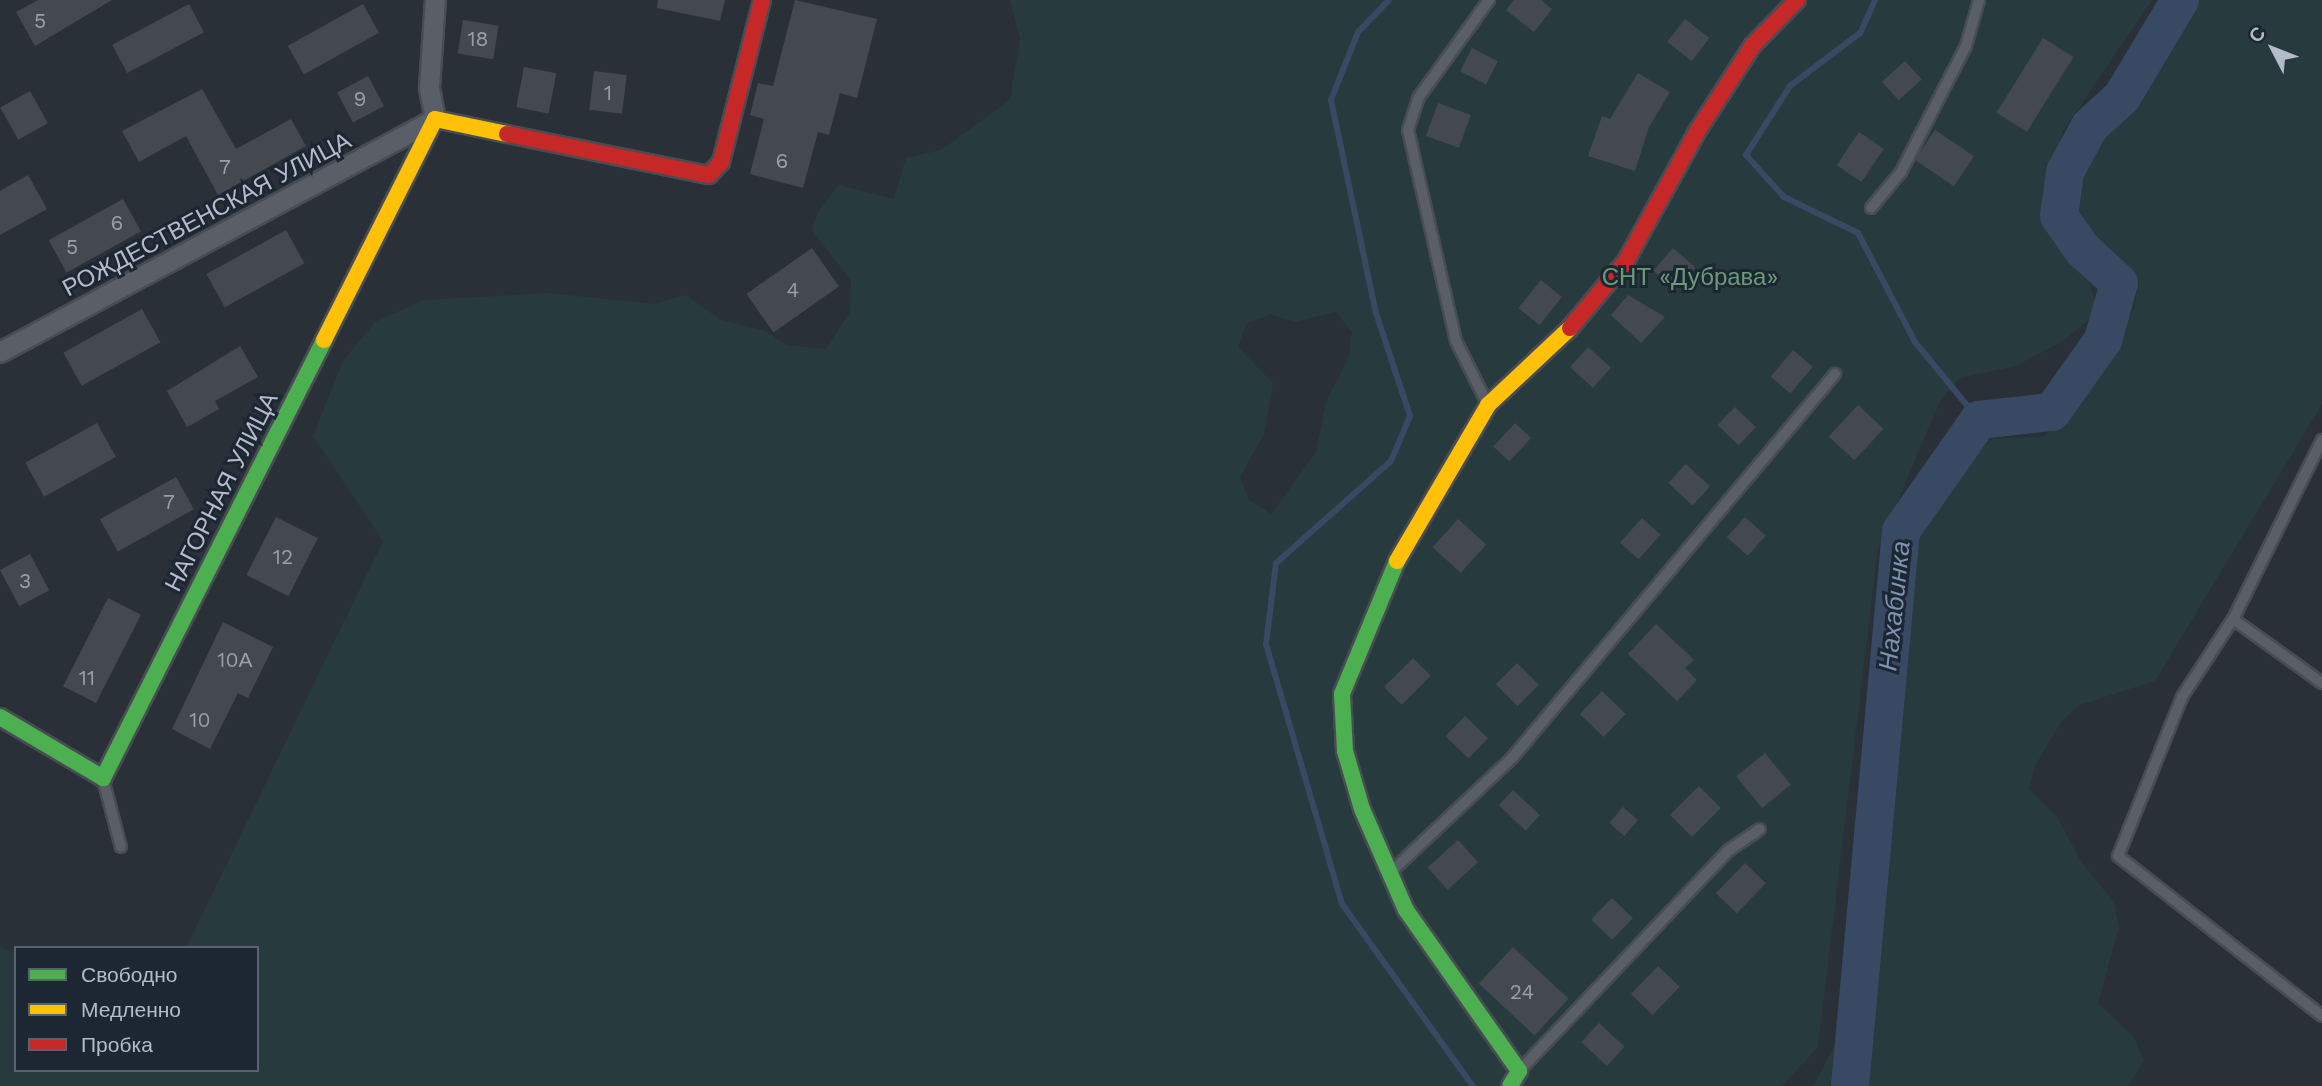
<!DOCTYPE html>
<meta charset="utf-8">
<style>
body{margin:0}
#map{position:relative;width:2322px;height:1086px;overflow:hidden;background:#2a3038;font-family:"Work Sans",sans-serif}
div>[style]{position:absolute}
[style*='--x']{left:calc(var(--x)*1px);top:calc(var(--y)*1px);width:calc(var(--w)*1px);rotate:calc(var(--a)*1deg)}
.green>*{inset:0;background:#273a3e}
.stream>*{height:6px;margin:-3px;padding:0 3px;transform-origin:3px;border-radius:3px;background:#384963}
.river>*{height:38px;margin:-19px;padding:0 19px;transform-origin:19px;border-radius:19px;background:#384963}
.building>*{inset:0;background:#444950;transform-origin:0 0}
.roads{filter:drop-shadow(2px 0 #484c53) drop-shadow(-2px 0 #484c53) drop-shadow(0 2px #484c53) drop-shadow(0 -2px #484c53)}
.lane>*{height:10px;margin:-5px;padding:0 5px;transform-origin:5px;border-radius:5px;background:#5a5e66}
.street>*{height:19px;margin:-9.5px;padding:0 9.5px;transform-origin:9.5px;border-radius:9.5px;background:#5a5e66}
.fast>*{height:16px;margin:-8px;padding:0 8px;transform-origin:8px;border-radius:8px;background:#4caf50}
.slow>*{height:16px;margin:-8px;padding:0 8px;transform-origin:8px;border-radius:8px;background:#ffc107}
.jam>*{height:16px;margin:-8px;padding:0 8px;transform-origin:8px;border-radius:8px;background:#c62828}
span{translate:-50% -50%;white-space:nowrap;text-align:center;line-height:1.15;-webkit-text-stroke:6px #1d2633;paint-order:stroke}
.number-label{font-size:21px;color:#989fab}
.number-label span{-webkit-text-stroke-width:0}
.street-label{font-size:24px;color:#b4bcc9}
.park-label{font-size:24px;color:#6b9a76}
.water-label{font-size:26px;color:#7c92b1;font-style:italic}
.legend{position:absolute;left:14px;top:946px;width:245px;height:126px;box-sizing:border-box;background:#1d2633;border:2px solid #59626f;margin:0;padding:9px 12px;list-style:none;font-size:21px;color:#b4bcc9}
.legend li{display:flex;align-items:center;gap:14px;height:35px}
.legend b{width:35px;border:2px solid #59626f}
.north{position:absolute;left:2238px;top:14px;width:70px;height:70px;-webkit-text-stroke:5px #1d2633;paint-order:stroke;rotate:312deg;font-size:19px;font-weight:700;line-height:28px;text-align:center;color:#b4bcc9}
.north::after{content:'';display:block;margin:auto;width:24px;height:32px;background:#b4bcc9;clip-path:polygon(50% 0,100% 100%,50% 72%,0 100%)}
</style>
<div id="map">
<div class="green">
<div style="clip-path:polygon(evenodd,1010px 0,2152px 0,2063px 131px,2049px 191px,2053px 242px,2084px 271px,2100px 311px,2063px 341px,2016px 366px,1960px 378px,1939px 403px,1878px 548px,1818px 1047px,1782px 1086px,0 1086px,0 947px,16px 953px,16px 1070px,257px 1070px,257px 948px,186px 948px,383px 541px,313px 436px,343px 361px,375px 322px,424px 300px,549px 293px,654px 304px,686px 295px,721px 320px,765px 331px,787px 345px,826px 349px,850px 312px,851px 281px,812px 230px,818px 213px,838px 185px,894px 199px,906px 158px,941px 150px,1010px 100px,1020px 38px,1010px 0,1336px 312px,1352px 332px,1349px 357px,1326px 402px,1316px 452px,1271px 514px,1249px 500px,1240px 477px,1264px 434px,1273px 383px,1238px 347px,1246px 324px,1271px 314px,1294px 322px,1336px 312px)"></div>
<div style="clip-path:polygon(2195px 0,2322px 0,2322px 404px,2155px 681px,2079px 705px,2061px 722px,2035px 766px,2029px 789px,2057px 817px,2082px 863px,2114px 902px,2119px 927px,2098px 1003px,2134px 1037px,2144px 1061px,2128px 1086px,1813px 1086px,1869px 982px,1891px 783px,1904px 575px,1921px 513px,1991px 439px,2044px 436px,2067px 419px,2086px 398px,2134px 309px,2139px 282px,2087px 232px,2075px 211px,2077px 186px,2102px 140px,2177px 39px)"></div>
</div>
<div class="stream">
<div style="--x:1389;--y:0;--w:45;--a:134.1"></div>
<div style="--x:1358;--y:32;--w:73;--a:111.7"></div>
<div style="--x:1331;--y:100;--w:218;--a:78.1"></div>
<div style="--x:1376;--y:313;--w:108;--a:71.7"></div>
<div style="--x:1410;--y:416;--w:49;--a:112.9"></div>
<div style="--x:1391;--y:461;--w:154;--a:138.4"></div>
<div style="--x:1276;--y:563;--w:82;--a:97"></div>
<div style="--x:1266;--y:644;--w:271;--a:73.7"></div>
<div style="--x:1342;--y:904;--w:224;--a:54.3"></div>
<div style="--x:1875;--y:0;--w:36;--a:114"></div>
<div style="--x:1860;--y:33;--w:88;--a:142.9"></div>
<div style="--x:1790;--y:86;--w:82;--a:122.5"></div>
<div style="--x:1746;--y:155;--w:57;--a:47.9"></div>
<div style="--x:1784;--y:197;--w:82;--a:25.9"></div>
<div style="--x:1858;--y:233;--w:123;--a:62.4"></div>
<div style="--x:1915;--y:342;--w:101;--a:50.6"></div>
</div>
<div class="river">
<div style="--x:1850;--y:1086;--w:557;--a:-84.75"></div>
<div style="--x:1901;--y:531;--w:136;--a:-54.9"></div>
<div style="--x:1979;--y:420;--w:73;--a:-6.3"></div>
<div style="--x:2052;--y:412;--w:88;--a:-54.7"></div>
<div style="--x:2103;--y:340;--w:59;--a:-74.3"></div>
<div style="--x:2119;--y:283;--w:50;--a:-137.4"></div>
<div style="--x:2082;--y:249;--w:40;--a:-124.9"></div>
<div style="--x:2059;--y:216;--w:44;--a:-82.2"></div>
<div style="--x:2065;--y:172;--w:52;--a:-61.5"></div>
<div style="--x:2090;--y:126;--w:43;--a:-42.2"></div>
<div style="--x:2122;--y:97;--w:113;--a:-59.1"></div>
</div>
<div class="building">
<div style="clip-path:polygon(38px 0,112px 0,35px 46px,16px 12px)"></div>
<div style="clip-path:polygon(658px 0,725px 0,720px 21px,657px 8px)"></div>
<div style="clip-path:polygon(795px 0,877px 19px,857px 98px,840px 93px,829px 135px,818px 132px,803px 188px,750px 174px,764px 119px,750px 115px,758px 83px,773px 86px)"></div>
<div style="clip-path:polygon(1514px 0,1541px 0,1552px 9px,1534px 32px,1506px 10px)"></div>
<div style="left:189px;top:4px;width:32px;height:87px;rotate:62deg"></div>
<div style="left:363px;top:4px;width:33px;height:86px;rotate:61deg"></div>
<div style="left:1685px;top:19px;width:31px;height:29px;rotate:38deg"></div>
<div style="left:463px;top:20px;width:36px;height:34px;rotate:9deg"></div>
<div style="left:2043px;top:38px;width:36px;height:88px;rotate:32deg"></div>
<div style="left:1472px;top:48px;width:29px;height:26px;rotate:27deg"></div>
<div style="left:1905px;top:61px;width:25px;height:31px;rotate:48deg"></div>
<div style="left:524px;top:67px;width:33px;height:41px;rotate:11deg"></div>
<div style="left:594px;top:71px;width:33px;height:39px;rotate:7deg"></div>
<div style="clip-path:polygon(1638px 73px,1670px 92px,1649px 127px,1635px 171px,1588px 156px,1602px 116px,1610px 119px)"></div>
<div style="left:368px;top:76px;width:34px;height:35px;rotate:62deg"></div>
<div style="clip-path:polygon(202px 89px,236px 149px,291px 119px,306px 146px,218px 195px,186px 136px,139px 162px,122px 131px)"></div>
<div style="left:30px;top:91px;width:37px;height:34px;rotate:61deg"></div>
<div style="left:1438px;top:103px;width:35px;height:35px;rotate:20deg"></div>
<div style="left:1935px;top:130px;width:47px;height:36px;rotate:34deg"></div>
<div style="left:1859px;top:132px;width:30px;height:40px;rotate:34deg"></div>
<div style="clip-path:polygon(28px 175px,47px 209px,0 235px,0 191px)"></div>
<div style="left:123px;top:199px;width:37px;height:85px;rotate:61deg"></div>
<div style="left:286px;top:230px;width:38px;height:91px;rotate:61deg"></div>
<div style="left:812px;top:248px;width:47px;height:80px;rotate:55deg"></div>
<div style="left:1673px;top:248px;width:30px;height:30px;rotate:41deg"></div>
<div style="left:1541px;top:280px;width:27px;height:36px;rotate:39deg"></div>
<div style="clip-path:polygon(1628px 295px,1665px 317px,1641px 343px,1611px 315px)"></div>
<div style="left:142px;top:309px;width:38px;height:90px;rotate:61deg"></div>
<div style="clip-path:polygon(240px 346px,258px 377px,215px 401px,219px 409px,187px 427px,167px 391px)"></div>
<div style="left:1588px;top:347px;width:31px;height:27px;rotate:42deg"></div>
<div style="left:1793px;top:350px;width:26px;height:35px;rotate:40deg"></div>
<div style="left:1858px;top:405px;width:35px;height:43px;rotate:43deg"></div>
<div style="left:1735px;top:407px;width:29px;height:25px;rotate:44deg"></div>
<div style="left:97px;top:423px;width:39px;height:82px;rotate:61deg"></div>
<div style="left:1515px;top:423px;width:22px;height:32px;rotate:43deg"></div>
<div style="left:1686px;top:464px;width:33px;height:26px;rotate:43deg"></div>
<div style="left:176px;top:477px;width:37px;height:87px;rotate:61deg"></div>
<div style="left:276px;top:517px;width:47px;height:65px;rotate:27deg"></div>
<div style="left:1745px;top:517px;width:28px;height:27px;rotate:42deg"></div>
<div style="left:1642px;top:518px;width:25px;height:33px;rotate:42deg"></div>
<div style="left:1458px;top:519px;width:38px;height:38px;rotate:42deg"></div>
<div style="left:30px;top:554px;width:41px;height:34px;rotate:62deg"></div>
<div style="left:108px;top:598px;width:37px;height:99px;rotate:27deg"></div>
<div style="clip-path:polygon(223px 622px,273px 647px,248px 698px,238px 693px,210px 749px,172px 729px)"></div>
<div style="clip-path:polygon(1656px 624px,1694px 660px,1685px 668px,1697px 680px,1677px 701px,1628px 654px)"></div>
<div style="left:1413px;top:658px;width:25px;height:41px;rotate:45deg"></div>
<div style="left:1517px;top:663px;width:31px;height:30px;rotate:45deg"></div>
<div style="left:1602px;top:691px;width:33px;height:32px;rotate:44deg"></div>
<div style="left:1465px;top:716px;width:32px;height:28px;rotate:44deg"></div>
<div style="left:1765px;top:753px;width:41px;height:37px;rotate:51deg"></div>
<div style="left:1699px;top:786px;width:31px;height:41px;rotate:45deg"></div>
<div style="left:1513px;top:790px;width:37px;height:21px;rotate:43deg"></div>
<div style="left:1623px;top:807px;width:20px;height:21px;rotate:41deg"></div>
<div style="left:1458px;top:840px;width:30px;height:41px;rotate:48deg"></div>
<div style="left:1745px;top:863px;width:29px;height:42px;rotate:44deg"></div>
<div style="left:1612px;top:898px;width:29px;height:30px;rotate:44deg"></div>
<div style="left:1513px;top:947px;width:76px;height:50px;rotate:43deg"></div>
<div style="left:1658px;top:966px;width:30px;height:39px;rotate:44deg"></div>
<div style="left:1599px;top:1023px;width:35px;height:26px;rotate:43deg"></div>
</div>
<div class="roads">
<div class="lane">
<div style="--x:1871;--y:208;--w:47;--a:-50.2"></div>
<div style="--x:1901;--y:172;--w:142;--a:-62.7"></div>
<div style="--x:1966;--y:46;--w:48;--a:-74.2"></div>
<div style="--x:1487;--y:403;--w:69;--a:-116.6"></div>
<div style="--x:1456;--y:341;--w:216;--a:-102.8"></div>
<div style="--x:1408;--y:130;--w:35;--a:-72"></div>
<div style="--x:1419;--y:97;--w:120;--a:-54.2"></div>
<div style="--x:2322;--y:440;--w:200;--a:116.4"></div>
<div style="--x:2233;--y:619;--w:93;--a:123.2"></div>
<div style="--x:2182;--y:697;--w:171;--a:111.9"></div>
<div style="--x:2118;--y:856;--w:259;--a:38.1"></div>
<div style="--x:2233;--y:619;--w:110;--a:35.7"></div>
<div style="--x:103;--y:779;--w:70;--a:75.2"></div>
<div style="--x:1393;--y:870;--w:163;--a:-43.3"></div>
<div style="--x:1512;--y:758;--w:502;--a:-49.93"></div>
<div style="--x:1522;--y:1068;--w:301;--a:-46.5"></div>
<div style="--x:1729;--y:850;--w:37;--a:-34"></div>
</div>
<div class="street">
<div style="--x:0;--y:352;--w:493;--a:-28.2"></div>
<div style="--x:435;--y:119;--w:33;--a:-101"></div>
<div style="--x:429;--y:87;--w:87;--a:-86.1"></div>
</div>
<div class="fast">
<div style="--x:1397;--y:561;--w:144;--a:112.5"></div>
<div style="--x:1342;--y:694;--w:57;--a:87"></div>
<div style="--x:1345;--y:751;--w:60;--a:73.7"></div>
<div style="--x:1362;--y:809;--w:110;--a:66.5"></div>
<div style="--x:1406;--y:910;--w:197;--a:54.9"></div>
<div style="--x:1519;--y:1071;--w:17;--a:121"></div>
<div style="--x:0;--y:717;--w:120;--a:30.6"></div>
<div style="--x:103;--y:778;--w:491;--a:-63.2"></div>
</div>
<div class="slow">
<div style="--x:324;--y:340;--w:247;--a:-63.3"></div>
<div style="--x:435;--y:119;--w:74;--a:11.8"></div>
<div style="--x:1397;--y:561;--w:181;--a:-59.7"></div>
<div style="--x:1488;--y:405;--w:112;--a:-43.2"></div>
</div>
<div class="jam">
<div style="--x:507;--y:134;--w:206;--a:11.5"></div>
<div style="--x:709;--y:175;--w:18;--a:-47"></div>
<div style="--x:721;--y:162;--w:167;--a:-75.8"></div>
<div style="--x:1570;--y:328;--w:87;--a:-50.1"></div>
<div style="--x:1626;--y:261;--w:149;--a:-61.2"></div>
<div style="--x:1698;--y:130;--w:101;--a:-57.1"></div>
<div style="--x:1753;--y:45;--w:63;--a:-45.6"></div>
</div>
</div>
<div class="number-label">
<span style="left:40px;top:21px">5</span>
<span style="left:478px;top:39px">18</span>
<span style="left:608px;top:93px">1</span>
<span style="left:360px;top:99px">9</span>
<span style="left:782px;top:161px">6</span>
<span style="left:225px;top:167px">7</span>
<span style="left:117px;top:223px">6</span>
<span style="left:72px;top:247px">5</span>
<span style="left:793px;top:290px">4</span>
<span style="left:169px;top:502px">7</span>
<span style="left:283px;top:557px">12</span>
<span style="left:25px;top:581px">3</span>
<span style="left:235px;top:660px">10А</span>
<span style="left:87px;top:678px">11</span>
<span style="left:200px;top:720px">10</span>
<span style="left:1522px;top:992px">24</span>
</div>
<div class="street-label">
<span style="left:207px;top:215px;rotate:-28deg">РОЖДЕСТВЕНСКАЯ УЛИЦА</span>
<span style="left:222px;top:492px;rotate:-63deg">НАГОРНАЯ УЛИЦА</span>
</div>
<div class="park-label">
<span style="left:1690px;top:278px">СНТ «Дубрава»</span>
</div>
<div class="water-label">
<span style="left:1895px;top:606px;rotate:-84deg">Нахабинка</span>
</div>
<ul class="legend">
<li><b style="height:9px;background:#4caf50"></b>Свободно</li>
<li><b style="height:9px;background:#ffc107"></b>Медленно</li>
<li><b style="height:9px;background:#c62828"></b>Пробка</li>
</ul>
<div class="north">С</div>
</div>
